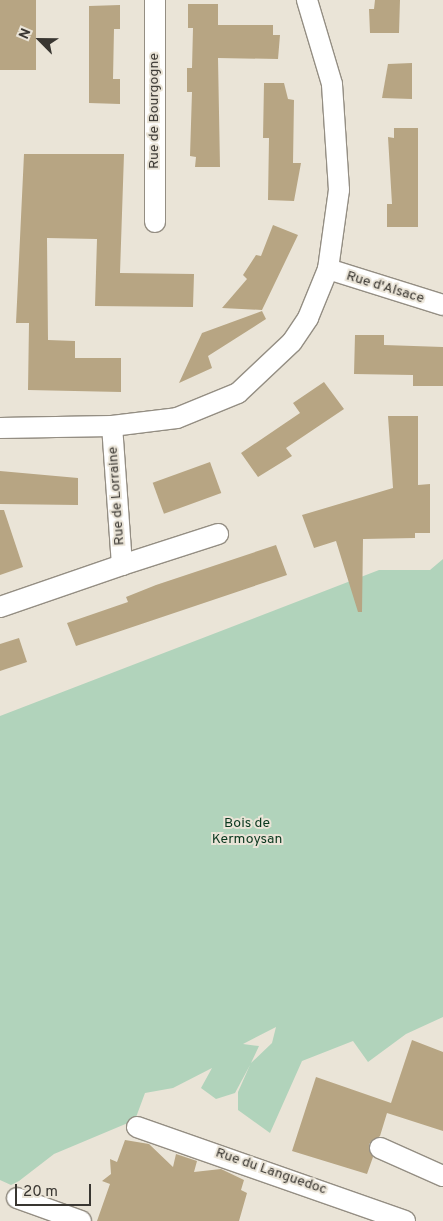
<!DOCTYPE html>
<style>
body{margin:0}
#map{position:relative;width:443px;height:1221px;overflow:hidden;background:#eae4d7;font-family:Overpass,sans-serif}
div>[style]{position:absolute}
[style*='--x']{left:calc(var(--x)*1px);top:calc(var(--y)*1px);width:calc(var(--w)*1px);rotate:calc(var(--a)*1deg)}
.green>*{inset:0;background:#b1d3bb}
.building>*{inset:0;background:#b7a583;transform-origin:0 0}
.roads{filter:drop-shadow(1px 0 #948e83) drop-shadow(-1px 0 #948e83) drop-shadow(0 1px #948e83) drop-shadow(0 -1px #948e83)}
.minor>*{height:20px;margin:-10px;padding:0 10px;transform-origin:10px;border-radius:10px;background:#fff}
span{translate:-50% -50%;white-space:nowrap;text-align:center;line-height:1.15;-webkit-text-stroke:4px #eae4d7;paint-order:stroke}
.street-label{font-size:14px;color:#393631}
.park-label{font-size:14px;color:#0b381f}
.north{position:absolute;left:15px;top:15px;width:50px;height:50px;-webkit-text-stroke:4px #eae4d7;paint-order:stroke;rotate:293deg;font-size:14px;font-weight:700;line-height:20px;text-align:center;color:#393631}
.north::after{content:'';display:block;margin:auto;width:18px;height:22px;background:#393631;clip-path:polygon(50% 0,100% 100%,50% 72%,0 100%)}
.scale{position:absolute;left:15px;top:1184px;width:76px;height:22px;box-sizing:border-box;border:2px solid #393631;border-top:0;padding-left:6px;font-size:15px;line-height:18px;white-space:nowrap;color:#393631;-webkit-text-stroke:4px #eae4d7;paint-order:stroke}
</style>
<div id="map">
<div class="green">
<div style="clip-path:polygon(evenodd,443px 559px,443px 1017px,406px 1034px,368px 1062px,353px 1041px,302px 1061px,270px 1133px,238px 1110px,238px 1092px,250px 1065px,235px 1093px,216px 1099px,201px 1088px,212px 1068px,173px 1088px,145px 1093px,135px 1120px,54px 1154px,19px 1181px,11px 1185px,0 1180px,0 716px,379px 570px,430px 570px,443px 559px,276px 1027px,272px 1043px,251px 1063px,259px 1046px,243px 1044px,276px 1027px)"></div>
</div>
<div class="building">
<div style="left:0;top:0;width:36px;height:70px"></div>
<div style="clip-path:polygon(375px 0,400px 0,399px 33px,370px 33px,369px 9px,374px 9px)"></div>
<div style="clip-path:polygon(188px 4px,218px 4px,218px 25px,273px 25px,273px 35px,280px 35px,278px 59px,218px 58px,220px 167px,195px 167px,196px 157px,190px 156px,192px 92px,187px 92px,187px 68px,192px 68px,193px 28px,188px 28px)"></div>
<div style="clip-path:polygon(120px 5px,120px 29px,114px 29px,113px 79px,120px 79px,120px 104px,89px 103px,89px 6px)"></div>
<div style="clip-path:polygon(412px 63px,412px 99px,382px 98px,388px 64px)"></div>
<div style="clip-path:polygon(264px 83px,284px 83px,288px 99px,294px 100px,293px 163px,301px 163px,294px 201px,268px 200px,269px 138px,263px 138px)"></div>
<div style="clip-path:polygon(394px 128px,418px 128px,418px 227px,387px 227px,387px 204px,392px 204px,388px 137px,394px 138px)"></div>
<div style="clip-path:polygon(24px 154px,124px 154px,120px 273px,194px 274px,193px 307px,95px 306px,97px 239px,47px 238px,48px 340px,75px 341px,75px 358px,121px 358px,121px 392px,28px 390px,29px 323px,16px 323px)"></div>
<div style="clip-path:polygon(273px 225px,298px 235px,262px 310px,222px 308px,247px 279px,243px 275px,256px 255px,261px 256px)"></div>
<div style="clip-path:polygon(262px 311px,266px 319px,208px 356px,212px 368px,179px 383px,202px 333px)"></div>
<div style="clip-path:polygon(355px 335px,384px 335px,384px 345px,443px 347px,443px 386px,413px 386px,413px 375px,354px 374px)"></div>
<div style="clip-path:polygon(324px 382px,344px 409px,286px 448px,292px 456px,258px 477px,241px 453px,300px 413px,293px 403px)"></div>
<div style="clip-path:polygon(388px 416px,418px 416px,418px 485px,430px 484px,430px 533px,415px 533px,415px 538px,363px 539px,362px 612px,358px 612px,336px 541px,314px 548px,302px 515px,393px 488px)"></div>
<div style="left:210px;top:462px;width:33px;height:61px;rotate:70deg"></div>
<div style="clip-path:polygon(0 471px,78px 478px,78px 505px,0 504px)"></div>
<div style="clip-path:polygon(0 510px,4px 510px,23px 567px,0 575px)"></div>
<div style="clip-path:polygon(276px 545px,287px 575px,76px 646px,67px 623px,128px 602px,126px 597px,156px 585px)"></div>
<div style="clip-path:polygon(19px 638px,27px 662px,0 671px,0 644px)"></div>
<div style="clip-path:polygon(412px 1040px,443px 1052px,443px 1131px,387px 1113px,380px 1136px,369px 1144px,373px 1157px,367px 1174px,292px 1151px,316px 1077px,391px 1103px)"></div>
<div style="clip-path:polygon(125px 1140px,149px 1144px,173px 1167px,176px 1154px,197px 1161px,194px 1172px,221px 1169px,244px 1180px,241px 1190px,247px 1193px,239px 1221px,97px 1221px,110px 1184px,102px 1181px,111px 1174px,110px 1159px,117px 1162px)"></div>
</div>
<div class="roads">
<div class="minor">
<div style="--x:155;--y:0;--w:222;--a:90"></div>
<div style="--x:328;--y:269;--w:121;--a:17.4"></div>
<div style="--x:0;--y:428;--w:112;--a:-1"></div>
<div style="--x:112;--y:426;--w:65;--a:-7"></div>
<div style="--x:177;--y:418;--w:66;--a:-22.3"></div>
<div style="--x:238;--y:393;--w:74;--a:-43.4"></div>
<div style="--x:292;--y:342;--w:29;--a:-56"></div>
<div style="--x:308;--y:318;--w:53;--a:-67.8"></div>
<div style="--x:328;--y:269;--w:80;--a:-82.1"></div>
<div style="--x:339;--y:190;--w:106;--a:-93.8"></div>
<div style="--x:332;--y:84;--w:88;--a:-106.6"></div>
<div style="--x:122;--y:565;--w:101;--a:-17.9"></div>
<div style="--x:0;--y:607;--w:129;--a:-19"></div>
<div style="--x:122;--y:565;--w:139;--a:-94.1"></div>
<div style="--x:137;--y:1127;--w:284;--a:19.3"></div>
<div style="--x:380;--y:1148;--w:69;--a:24"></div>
<div style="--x:17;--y:1198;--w:68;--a:19.8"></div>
</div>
</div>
<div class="street-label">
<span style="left:155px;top:111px;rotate:-90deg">Rue de Bourgogne</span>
<span style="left:385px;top:288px;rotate:17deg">Rue d'Alsace</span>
<span style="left:117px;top:496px;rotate:-94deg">Rue de Lorraine</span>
<span style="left:271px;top:1172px;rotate:19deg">Rue du Languedoc</span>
</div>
<div class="park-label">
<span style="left:247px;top:832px">Bois de<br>Kermoysan</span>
</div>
<div class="north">N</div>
<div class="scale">20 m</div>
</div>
